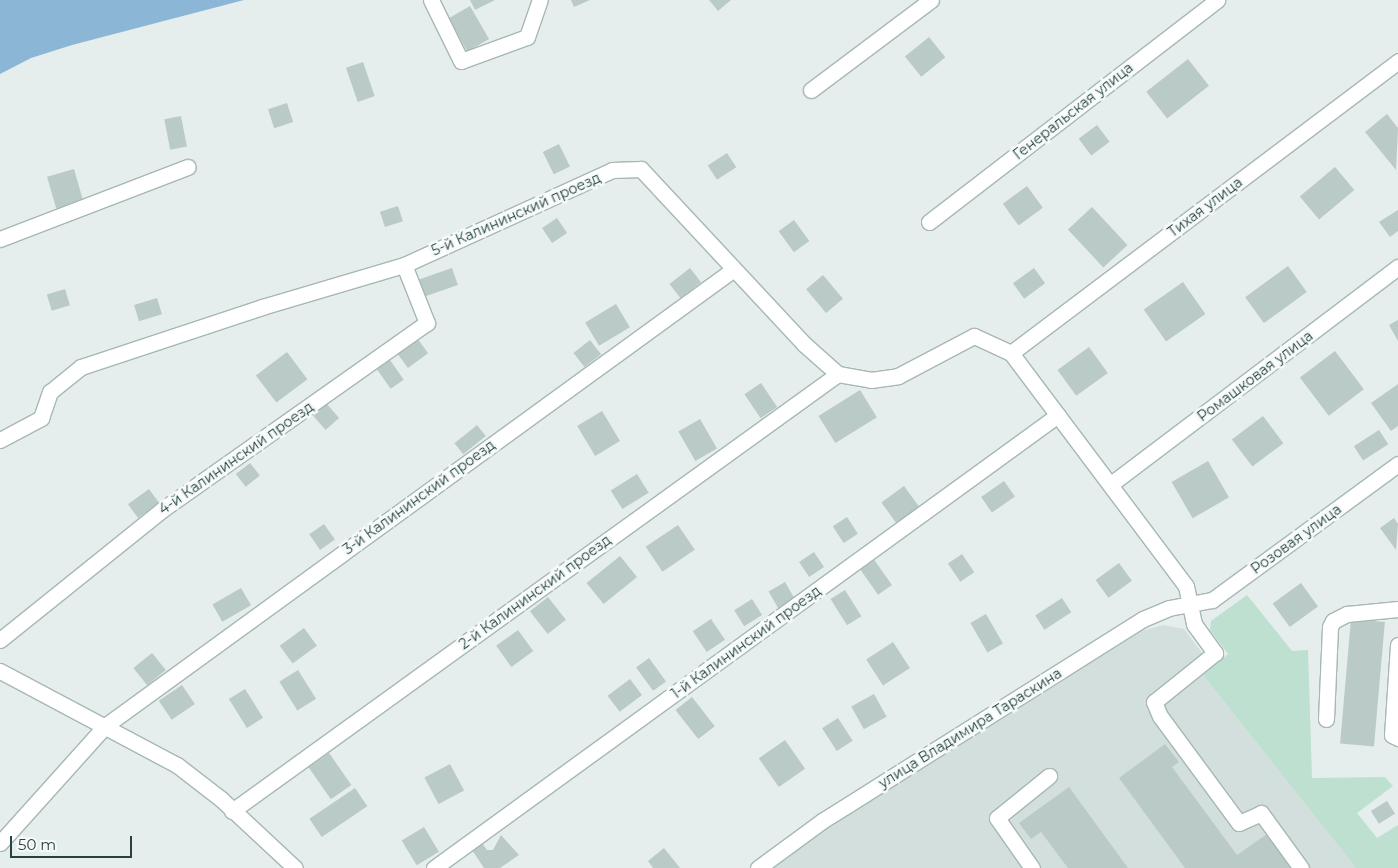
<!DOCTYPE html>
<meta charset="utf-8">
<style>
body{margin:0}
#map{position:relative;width:1398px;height:868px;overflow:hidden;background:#e5eeed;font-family:Montserrat,sans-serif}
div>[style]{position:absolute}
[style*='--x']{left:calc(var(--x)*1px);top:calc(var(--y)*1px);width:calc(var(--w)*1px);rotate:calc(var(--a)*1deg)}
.built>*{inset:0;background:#d3dfdd}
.green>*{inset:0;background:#bde0d0}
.water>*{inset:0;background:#8bb6d5}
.building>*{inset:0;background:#bacac7;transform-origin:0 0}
.roads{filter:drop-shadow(1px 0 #a7b7b6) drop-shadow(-1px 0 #a7b7b6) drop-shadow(0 1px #a7b7b6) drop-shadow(0 -1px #a7b7b6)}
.minor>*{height:15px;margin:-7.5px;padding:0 7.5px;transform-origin:7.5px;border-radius:7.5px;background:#fff}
span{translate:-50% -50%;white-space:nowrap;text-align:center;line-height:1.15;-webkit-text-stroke:5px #f6faf9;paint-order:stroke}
.street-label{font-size:14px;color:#234241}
.scale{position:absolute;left:10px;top:836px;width:122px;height:22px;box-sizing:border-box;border:2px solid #234241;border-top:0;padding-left:6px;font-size:15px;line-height:18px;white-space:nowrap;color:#234241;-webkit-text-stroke:4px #f6faf9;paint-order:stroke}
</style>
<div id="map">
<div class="built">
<div style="clip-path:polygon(1163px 625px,1184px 629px,1202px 653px,1203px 675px,1356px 868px,774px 868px,826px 828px,1142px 631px)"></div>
</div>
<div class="green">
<div style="clip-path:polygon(1247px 595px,1292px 651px,1308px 650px,1312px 778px,1385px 777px,1393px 786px,1357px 813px,1377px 838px,1398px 825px,1398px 868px,1356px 868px,1203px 675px,1228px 654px,1210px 630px,1211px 621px)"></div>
</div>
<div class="water">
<div style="clip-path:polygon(0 0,244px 0,72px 45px,31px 58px,0 74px)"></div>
</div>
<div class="building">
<div style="clip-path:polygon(470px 0,495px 0,475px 10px)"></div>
<div style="clip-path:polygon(571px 0,590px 0,574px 7px)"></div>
<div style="clip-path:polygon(709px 0,731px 0,718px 11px)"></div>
<div style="left:470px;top:6px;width:38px;height:25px;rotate:60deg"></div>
<div style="left:929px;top:37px;width:26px;height:31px;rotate:51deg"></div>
<div style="left:1188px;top:59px;width:34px;height:53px;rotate:52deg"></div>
<div style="left:363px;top:62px;width:36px;height:18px;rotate:71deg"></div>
<div style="left:287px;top:103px;width:20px;height:20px;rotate:72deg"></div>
<div style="clip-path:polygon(1387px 114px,1398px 128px,1396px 170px,1365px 132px)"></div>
<div style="left:181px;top:116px;width:31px;height:17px;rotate:79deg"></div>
<div style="left:1097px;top:125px;width:21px;height:23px;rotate:53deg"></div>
<div style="left:559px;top:144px;width:25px;height:18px;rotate:64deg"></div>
<div style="left:727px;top:153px;width:17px;height:23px;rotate:57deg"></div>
<div style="left:1335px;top:167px;width:30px;height:46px;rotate:50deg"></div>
<div style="left:74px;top:169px;width:33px;height:28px;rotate:74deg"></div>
<div style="left:1027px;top:186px;width:27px;height:30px;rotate:54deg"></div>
<div style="left:398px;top:206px;width:16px;height:19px;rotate:72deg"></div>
<div style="left:1092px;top:207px;width:52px;height:33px;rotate:47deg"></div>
<div style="clip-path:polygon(1398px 210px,1398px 231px,1390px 237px,1379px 222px)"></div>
<div style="left:557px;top:218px;width:18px;height:18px;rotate:56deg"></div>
<div style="left:794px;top:220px;width:26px;height:19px;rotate:54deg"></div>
<div style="left:1288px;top:266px;width:32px;height:53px;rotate:54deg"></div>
<div style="left:452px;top:268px;width:18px;height:35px;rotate:71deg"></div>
<div style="left:690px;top:268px;width:18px;height:26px;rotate:52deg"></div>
<div style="left:1034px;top:268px;width:19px;height:26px;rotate:54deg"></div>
<div style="left:823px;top:275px;width:31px;height:22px;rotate:50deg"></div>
<div style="left:1183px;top:282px;width:39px;height:48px;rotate:55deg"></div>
<div style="left:65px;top:289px;width:17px;height:19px;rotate:73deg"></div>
<div style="left:157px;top:298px;width:17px;height:24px;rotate:73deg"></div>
<div style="left:616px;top:304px;width:27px;height:36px;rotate:59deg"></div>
<div style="clip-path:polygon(1398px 320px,1398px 341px,1389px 325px)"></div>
<div style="left:417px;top:338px;width:19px;height:25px;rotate:54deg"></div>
<div style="left:590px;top:340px;width:18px;height:21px;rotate:52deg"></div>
<div style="left:1089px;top:347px;width:32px;height:39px;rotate:54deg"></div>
<div style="left:1335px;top:351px;width:48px;height:44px;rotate:53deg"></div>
<div style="left:287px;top:352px;width:34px;height:39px;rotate:53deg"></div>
<div style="left:390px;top:360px;width:24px;height:16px;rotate:55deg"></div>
<div style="left:761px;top:383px;width:29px;height:20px;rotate:56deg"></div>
<div style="clip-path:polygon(1398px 384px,1398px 426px,1391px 431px,1371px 403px)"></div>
<div style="left:860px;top:390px;width:32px;height:49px;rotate:58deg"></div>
<div style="left:326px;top:403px;width:20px;height:18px;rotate:49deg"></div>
<div style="left:602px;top:411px;width:35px;height:29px;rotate:59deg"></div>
<div style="left:1263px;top:416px;width:34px;height:39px;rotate:53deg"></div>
<div style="left:700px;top:419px;width:34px;height:25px;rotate:60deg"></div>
<div style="left:477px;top:425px;width:14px;height:29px;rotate:51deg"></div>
<div style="left:1379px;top:430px;width:17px;height:30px;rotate:57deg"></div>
<div style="left:1208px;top:461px;width:42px;height:42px;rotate:60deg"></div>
<div style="left:250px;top:463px;width:16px;height:18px;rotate:52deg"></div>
<div style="left:637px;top:474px;width:22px;height:31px;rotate:58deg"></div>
<div style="left:1004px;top:481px;width:19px;height:28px;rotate:55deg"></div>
<div style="left:904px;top:486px;width:26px;height:28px;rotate:54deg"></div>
<div style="left:149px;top:489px;width:17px;height:26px;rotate:54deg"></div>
<div style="left:847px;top:517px;width:20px;height:17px;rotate:57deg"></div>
<div style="clip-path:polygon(1394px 518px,1398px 524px,1396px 550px,1380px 528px)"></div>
<div style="left:324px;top:524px;width:19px;height:18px;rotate:55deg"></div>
<div style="left:678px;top:525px;width:30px;height:39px;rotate:56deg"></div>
<div style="left:814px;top:552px;width:18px;height:18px;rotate:56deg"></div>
<div style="left:962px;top:554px;width:22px;height:17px;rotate:56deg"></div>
<div style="left:620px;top:556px;width:27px;height:43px;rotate:51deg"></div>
<div style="left:873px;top:558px;width:33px;height:17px;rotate:55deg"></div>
<div style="left:1119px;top:563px;width:22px;height:29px;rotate:54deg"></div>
<div style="left:785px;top:582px;width:20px;height:19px;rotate:60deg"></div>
<div style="left:1301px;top:583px;width:29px;height:35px;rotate:54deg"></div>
<div style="left:241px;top:588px;width:20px;height:33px;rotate:60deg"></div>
<div style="left:845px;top:590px;width:31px;height:17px;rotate:58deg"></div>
<div style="left:548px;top:597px;width:29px;height:23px;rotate:52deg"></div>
<div style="left:1062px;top:598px;width:17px;height:32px;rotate:57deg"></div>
<div style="left:752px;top:599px;width:19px;height:21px;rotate:58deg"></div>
<div style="left:986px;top:614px;width:34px;height:18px;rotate:60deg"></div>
<div style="left:711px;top:619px;width:25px;height:22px;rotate:56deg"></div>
<div style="left:1351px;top:619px;width:34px;height:125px;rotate:5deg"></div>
<div style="left:304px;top:628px;width:22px;height:30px;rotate:54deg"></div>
<div style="left:518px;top:630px;width:26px;height:27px;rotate:54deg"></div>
<div style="left:893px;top:642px;width:31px;height:32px;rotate:57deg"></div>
<div style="left:152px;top:653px;width:22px;height:24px;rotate:51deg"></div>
<div style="left:649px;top:658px;width:29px;height:16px;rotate:54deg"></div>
<div style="left:298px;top:670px;width:34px;height:22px;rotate:58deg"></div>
<div style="left:630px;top:679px;width:20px;height:28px;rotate:53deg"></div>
<div style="left:182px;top:685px;width:23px;height:28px;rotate:56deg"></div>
<div style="left:245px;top:689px;width:34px;height:19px;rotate:58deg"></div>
<div style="left:874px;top:694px;width:26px;height:26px;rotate:61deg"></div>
<div style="left:692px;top:697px;width:37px;height:21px;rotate:52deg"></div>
<div style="left:838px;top:718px;width:27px;height:19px;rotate:57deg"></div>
<div style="left:785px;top:740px;width:35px;height:32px;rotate:55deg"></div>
<div style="clip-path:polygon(1165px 744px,1179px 762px,1172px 767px,1237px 855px,1267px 834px,1292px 868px,1185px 868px,1119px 778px)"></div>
<div style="left:329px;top:753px;width:39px;height:25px;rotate:55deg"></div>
<div style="left:450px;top:764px;width:30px;height:29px;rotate:62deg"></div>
<div style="clip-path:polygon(1069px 787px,1128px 868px,1068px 868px,1041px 832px,1031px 839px,1019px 823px)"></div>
<div style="left:355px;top:788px;width:22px;height:55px;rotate:56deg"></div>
<div style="left:1387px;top:801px;width:15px;height:19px;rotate:58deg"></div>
<div style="left:424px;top:827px;width:29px;height:26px;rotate:59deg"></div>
<div style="clip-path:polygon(501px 835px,519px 855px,500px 868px,484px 868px,472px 850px,482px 843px,487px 850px,493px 850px)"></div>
<div style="clip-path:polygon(664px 848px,680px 868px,653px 868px,648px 861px)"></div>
</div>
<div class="roads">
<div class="minor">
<div style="--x:431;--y:0;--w:68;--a:63.8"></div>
<div style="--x:461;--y:61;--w:70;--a:-20"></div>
<div style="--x:527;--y:37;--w:39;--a:-71"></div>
<div style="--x:811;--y:90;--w:150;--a:-36.9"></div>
<div style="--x:929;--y:222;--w:364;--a:-37.6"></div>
<div style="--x:0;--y:239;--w:201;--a:-21"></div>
<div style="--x:1011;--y:353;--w:485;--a:-37"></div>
<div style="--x:0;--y:440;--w:47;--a:-28.2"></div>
<div style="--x:41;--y:418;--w:28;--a:-71"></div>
<div style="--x:50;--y:392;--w:40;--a:-39"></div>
<div style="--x:81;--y:367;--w:191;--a:-18.3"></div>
<div style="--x:262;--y:307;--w:148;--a:-16.5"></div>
<div style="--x:404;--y:265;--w:229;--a:-24.5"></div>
<div style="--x:612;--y:170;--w:29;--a:-2"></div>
<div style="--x:641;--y:169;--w:239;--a:47"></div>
<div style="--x:804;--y:344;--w:45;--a:41.4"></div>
<div style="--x:838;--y:374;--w:34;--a:10"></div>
<div style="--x:871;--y:380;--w:27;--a:-8"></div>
<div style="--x:898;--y:376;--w:86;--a:-27.8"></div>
<div style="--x:974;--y:336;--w:41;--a:24.7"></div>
<div style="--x:1011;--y:353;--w:291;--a:53.1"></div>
<div style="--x:1186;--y:586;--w:39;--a:78"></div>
<div style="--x:1194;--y:624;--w:36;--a:54"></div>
<div style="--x:1215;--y:653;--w:78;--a:141.2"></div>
<div style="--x:1154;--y:702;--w:15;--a:67"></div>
<div style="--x:1160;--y:716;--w:133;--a:53.6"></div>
<div style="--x:1239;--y:823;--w:24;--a:-24"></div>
<div style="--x:1261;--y:813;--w:68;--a:54"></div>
<div style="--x:1111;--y:484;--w:360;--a:-37.1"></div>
<div style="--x:0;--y:640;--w:209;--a:-38.8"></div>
<div style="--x:163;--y:509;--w:323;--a:-35.2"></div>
<div style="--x:427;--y:323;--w:62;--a:-111.6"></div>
<div style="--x:1398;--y:645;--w:90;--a:93.8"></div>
<div style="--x:1392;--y:735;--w:7;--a:27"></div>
<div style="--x:0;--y:671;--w:200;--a:28"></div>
<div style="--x:177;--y:765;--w:56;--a:37.7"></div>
<div style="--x:221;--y:799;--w:101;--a:43"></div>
<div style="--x:1326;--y:719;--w:92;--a:-87.5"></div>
<div style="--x:1330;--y:627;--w:7;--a:-63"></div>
<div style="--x:1333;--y:621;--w:16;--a:-27"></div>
<div style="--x:1347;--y:614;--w:51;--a:-5.6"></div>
<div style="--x:232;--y:811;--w:747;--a:-35.8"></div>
<div style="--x:0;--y:843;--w:157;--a:-48.1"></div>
<div style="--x:105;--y:726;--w:777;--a:-36"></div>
<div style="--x:434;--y:868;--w:771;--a:-35.98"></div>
<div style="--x:758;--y:868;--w:79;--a:-36.3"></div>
<div style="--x:822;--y:821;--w:379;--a:-32.2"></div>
<div style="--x:1143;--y:619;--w:28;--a:-23"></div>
<div style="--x:1169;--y:608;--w:44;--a:-10.5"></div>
<div style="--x:1212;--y:600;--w:230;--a:-36.2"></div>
<div style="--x:1032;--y:868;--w:61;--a:-125"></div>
<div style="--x:997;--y:818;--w:67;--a:-38.9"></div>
</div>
</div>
<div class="street-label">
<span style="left:1073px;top:111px;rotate:-38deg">Генеральская улица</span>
<span style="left:1205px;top:207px;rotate:-37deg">Тихая улица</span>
<span style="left:516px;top:214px;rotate:-24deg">5-й Калининский проезд</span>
<span style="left:1255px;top:376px;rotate:-37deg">Ромашковая улица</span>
<span style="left:236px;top:458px;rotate:-35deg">4-й Калининский проезд</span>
<span style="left:419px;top:497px;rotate:-36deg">3-й Калининский проезд</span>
<span style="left:1296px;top:539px;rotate:-36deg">Розовая улица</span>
<span style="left:535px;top:592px;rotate:-36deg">2-й Калининский проезд</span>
<span style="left:746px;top:642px;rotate:-36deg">1-й Калининский проезд</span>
<span style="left:970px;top:728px;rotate:-32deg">улица Владимира Тараскина</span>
</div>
<div class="scale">50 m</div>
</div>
